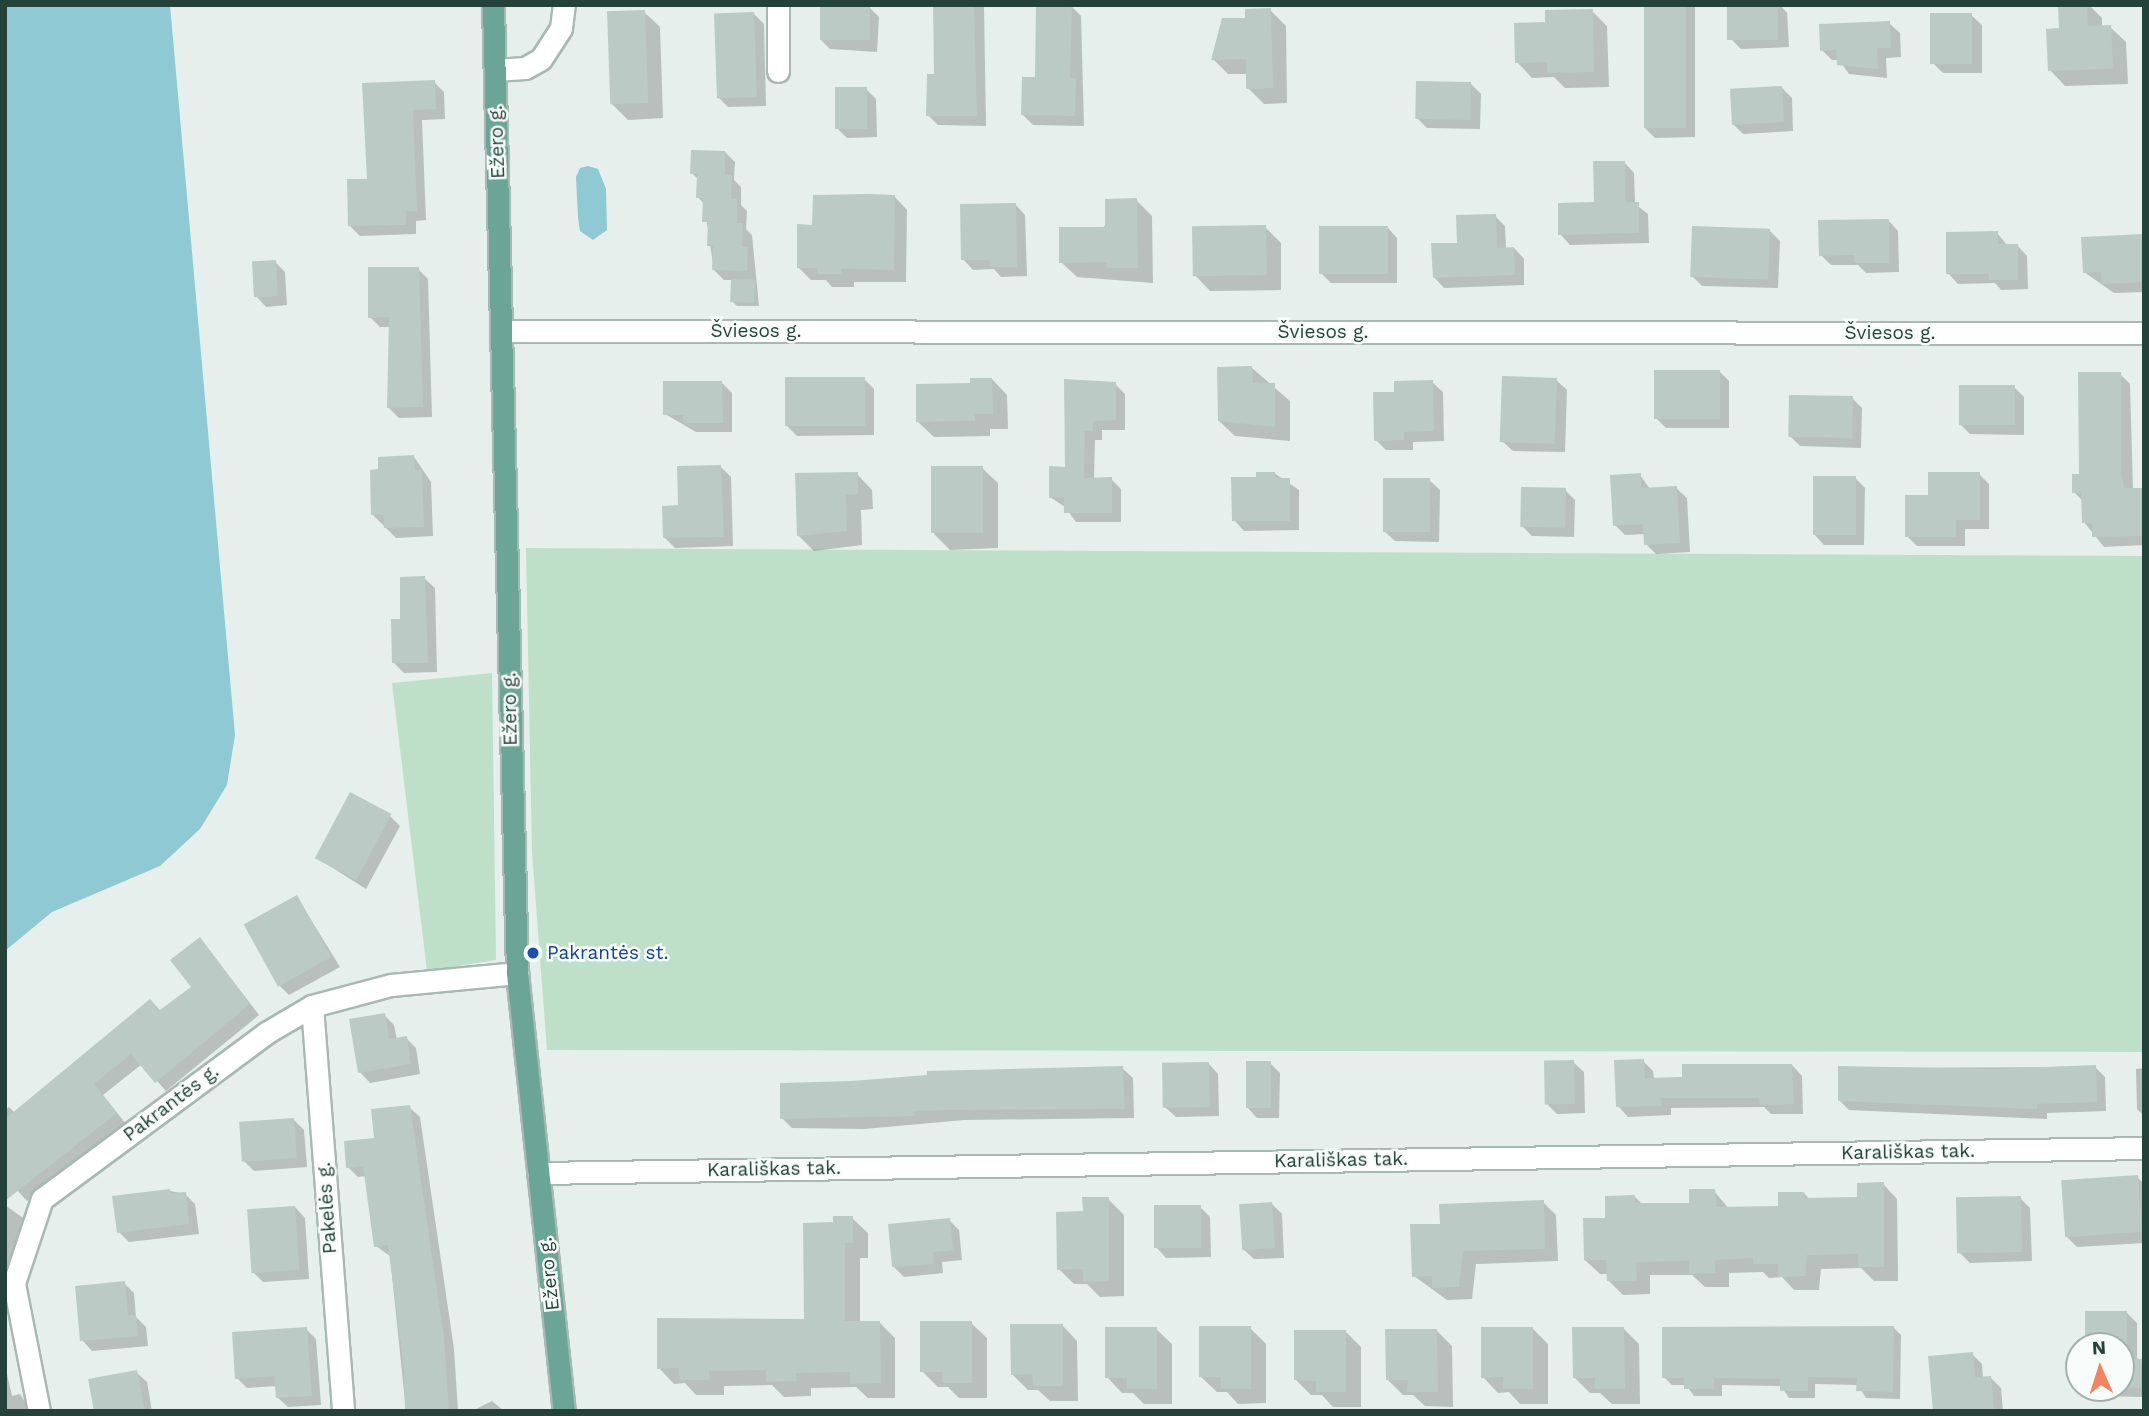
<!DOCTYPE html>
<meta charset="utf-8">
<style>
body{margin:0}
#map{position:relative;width:2149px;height:1416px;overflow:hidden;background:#e6efeb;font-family:"Work Sans",sans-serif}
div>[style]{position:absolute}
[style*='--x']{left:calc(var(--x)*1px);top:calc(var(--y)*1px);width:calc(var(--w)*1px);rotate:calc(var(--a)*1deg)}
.green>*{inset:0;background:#bfe0c8}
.water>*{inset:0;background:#8ec9d4}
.shadow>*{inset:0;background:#0003}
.building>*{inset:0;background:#bbcac4;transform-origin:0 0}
.roads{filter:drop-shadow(2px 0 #a8b8b2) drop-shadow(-2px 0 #a8b8b2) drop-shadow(0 2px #a8b8b2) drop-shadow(0 -2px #a8b8b2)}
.minor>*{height:21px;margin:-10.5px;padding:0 10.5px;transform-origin:10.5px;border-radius:10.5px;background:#fff}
.major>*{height:21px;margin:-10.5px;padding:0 10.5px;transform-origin:10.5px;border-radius:10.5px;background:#6aa596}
.dots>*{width:19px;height:19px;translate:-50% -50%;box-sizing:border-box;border:4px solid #f7fbf9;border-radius:50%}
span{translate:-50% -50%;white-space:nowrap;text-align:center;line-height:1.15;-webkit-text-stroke:5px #f7fbf9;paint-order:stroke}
.street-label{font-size:19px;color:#24423a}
.transit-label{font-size:19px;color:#164399}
.left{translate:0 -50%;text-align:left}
.frame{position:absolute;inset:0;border:7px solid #24423a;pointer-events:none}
.north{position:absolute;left:2065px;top:1332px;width:70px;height:70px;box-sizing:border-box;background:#f7fbf9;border:2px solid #a3b1ad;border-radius:50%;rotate:357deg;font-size:19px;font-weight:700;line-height:28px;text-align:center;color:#24423a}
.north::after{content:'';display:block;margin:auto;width:24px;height:32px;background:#f4845f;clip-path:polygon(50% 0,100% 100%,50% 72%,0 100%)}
</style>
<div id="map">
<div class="green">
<div style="clip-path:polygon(526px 548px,2144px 556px,2144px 1052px,547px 1050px,532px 852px)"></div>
<div style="clip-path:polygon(492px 673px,496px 960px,427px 971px,392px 683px)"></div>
</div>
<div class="water">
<div style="clip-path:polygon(5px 5px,170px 5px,235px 735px,227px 785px,200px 829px,160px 866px,52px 912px,5px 951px)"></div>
<div style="clip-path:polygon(588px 166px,598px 169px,606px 189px,607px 230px,593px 240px,580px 231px,578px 218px,576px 177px,580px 168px)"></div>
</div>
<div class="shadow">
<div style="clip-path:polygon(934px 5px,984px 6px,986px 126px,938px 125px,928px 115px,936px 76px)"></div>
<div style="clip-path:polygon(1645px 5px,1695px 5px,1695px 137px,1655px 138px,1645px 128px)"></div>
<div style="clip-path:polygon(1729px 5px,1780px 5px,1787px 13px,1789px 47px,1741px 49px,1731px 39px)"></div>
<div style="clip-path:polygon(2060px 5px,2089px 5px,2102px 18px,2102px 27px,2110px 27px,2126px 42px,2128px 84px,2065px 86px,2050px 70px,2061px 30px)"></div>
<div style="clip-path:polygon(1071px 6px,1081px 16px,1084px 126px,1033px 125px,1022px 114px)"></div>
<div style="clip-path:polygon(869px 7px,879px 17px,877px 52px,830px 49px,820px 39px)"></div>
<div style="clip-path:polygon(1270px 10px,1286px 26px,1287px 103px,1264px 104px,1248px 88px,1248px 74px,1228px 74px,1213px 59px,1247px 19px)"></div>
<div style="clip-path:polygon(1592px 11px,1607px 26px,1609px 87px,1565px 88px,1554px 77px,1532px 78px,1517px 62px,1547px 24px)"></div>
<div style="clip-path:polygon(644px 12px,660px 27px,663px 118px,628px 120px,612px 104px)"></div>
<div style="clip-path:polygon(754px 14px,764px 24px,766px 106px,728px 107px,718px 97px)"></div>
<div style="clip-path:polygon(1971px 15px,1982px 25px,1982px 73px,1943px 73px,1933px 63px)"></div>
<div style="clip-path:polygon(1889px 23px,1900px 33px,1901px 57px,1886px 58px,1887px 78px,1849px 74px,1839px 60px,1832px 60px,1822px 50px)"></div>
<div style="clip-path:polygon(434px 82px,444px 92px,445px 119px,422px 120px,426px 220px,416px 221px,416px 234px,360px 236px,350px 226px,369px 180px,364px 85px)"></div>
<div style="clip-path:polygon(1471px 84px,1481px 94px,1480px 129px,1427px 128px,1417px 118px)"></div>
<div style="clip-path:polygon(1781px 87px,1792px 98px,1793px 131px,1743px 134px,1733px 124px)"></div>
<div style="clip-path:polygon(866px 89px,876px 99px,877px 137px,847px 138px,837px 128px)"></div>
<div style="clip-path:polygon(725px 152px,735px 162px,734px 180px,741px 187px,741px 205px,747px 211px,746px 229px,752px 235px,759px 306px,737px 306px,732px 301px,732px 280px,724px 280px,714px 270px,704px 204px,698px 197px,699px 180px,692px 173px)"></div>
<div style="clip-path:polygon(1624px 162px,1634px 173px,1635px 204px,1648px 214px,1649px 243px,1570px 245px,1560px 234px,1596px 203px)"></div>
<div style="clip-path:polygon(894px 196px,907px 210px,906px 282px,854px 282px,854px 287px,832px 287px,826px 280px,811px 280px,798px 267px,814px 226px)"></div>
<div style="clip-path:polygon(1136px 200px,1152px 216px,1153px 283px,1077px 277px,1061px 262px)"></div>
<div style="clip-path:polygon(1015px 204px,1025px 215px,1027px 276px,1001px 277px,994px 269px,973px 270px,963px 259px)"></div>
<div style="clip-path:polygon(1495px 216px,1505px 226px,1506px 249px,1514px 248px,1524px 259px,1524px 285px,1444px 288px,1434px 277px,1459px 244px)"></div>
<div style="clip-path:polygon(1888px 220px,1898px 231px,1899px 272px,1866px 273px,1858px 265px,1831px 265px,1821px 255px)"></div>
<div style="clip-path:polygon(1265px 227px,1281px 243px,1281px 290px,1210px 291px,1195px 275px)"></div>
<div style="clip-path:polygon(1387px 227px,1397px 238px,1397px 283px,1331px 283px,1321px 273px)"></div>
<div style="clip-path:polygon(1770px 231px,1780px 241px,1778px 288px,1702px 286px,1692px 276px)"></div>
<div style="clip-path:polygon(1997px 233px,2007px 245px,2017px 245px,2027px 256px,2028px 289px,2001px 290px,1995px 283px,1958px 284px,1948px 273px)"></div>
<div style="clip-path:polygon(2144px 236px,2144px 292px,2114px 293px,2084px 272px)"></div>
<div style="clip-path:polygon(275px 262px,285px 272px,287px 305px,266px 307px,256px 296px)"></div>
<div style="clip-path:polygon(418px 269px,428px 279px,432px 417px,399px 418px,389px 408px,391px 327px,380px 327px,370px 317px)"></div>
<div style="clip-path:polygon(1252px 368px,1290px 401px,1290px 441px,1235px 436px,1219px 421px)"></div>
<div style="clip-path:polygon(1719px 371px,1729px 381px,1729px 428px,1666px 428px,1656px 418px)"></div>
<div style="clip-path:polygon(2120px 374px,2130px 384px,2133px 490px,2144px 489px,2144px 545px,2104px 547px,2084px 522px,2083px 501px,2074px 492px)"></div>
<div style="clip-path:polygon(864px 379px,874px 389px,874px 435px,797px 436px,787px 426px)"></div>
<div style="clip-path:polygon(992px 379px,1007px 395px,1008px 429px,990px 429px,990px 436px,934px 437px,918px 422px)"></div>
<div style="clip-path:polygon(1556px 380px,1567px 390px,1565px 452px,1513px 451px,1502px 441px)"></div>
<div style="clip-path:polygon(1066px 381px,1115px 384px,1125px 394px,1125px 430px,1102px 430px,1102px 440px,1095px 440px,1094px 479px,1111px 479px,1121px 489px,1121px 522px,1076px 522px,1065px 507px,1050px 497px,1066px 468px)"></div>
<div style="clip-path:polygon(1432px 382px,1443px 392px,1444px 441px,1413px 442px,1413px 450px,1386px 450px,1376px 440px,1396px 393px)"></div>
<div style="clip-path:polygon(722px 383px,732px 393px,732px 432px,696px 432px,665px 414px)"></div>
<div style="clip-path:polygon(2014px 387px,2024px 397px,2024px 435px,1970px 434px,1960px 424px)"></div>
<div style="clip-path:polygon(1852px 398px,1862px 408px,1861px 448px,1800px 446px,1790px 436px)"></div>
<div style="clip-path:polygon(414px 457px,431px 482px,433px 536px,396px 538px,373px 515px)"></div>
<div style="clip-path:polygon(721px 467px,731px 477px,733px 546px,675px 548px,665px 538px,680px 507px)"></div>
<div style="clip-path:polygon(982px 468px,998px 483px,998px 548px,950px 550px,934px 534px)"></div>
<div style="clip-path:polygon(1274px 473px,1299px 490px,1299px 530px,1244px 531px,1234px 520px,1258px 479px)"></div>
<div style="clip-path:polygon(857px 474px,872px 490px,873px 509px,861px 510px,862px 545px,814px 551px,799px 536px)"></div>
<div style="clip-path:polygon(1979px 474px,1989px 484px,1989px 529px,1965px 529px,1965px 546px,1917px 546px,1907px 536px,1929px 497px)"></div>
<div style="clip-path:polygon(1640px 475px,1650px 489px,1676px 488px,1687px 498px,1690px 552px,1656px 554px,1646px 544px,1645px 534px,1625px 535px,1615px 525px)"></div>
<div style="clip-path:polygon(1855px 478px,1865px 488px,1864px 545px,1824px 545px,1814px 534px)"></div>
<div style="clip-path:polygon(1429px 480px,1440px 490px,1439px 542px,1395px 541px,1384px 531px)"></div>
<div style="clip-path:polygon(1565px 490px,1575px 500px,1574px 537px,1532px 536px,1522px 526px)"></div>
<div style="clip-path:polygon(424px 578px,435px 588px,437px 672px,404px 673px,394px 663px,402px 620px)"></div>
<div style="clip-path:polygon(390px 816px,400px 826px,366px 889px,317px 858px)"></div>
<div style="clip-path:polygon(297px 897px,340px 967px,289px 995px,279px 985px)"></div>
<div style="clip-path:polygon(209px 950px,259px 1015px,166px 1091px,142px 1064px,103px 1095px,126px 1124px,27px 1201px,5px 1177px,5px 1110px,9px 1107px,15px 1113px,193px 987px)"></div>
<div style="clip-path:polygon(384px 1015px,394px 1025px,397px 1040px,406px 1038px,416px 1048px,420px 1074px,370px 1083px,360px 1072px)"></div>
<div style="clip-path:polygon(1643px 1061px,1653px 1071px,1654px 1080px,1792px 1065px,1802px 1076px,1803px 1114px,1771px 1114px,1764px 1107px,1671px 1108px,1671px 1115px,1628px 1117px,1618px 1106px)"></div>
<div style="clip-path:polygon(1573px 1062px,1584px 1072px,1585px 1113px,1557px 1114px,1547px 1104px)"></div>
<div style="clip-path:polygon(1208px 1063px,1218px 1074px,1219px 1116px,1176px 1117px,1165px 1107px)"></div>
<div style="clip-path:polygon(1270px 1063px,1280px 1073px,1279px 1118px,1257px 1118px,1247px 1107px)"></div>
<div style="clip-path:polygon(2095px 1067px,2105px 1077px,2106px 1111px,2047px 1113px,2047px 1119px,1849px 1110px,1839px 1100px,1840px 1068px)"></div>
<div style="clip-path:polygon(1122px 1068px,1133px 1078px,1134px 1118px,964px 1120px,864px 1129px,792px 1128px,782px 1118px,852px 1083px)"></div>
<div style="clip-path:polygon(2144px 1068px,2144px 1116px,2137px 1109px,2136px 1069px)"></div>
<div style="clip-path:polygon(409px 1107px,420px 1117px,454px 1349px,458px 1411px,406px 1411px,390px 1256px,376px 1246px,367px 1176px,358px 1177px,348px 1167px)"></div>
<div style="clip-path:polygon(294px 1120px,304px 1130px,307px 1167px,254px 1171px,244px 1161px)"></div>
<div style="clip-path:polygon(2137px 1177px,2144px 1184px,2144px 1243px,2077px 1247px,2067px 1237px)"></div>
<div style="clip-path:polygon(1883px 1184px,1897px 1199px,1898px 1281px,1874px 1281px,1861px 1268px,1821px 1269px,1819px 1290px,1794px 1290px,1782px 1277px,1769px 1278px,1763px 1272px,1729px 1273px,1729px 1287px,1705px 1287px,1692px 1275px,1650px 1275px,1650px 1294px,1623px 1295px,1608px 1280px,1608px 1274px,1600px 1274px,1585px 1260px,1607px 1220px,1635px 1197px,1643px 1205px,1691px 1205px,1714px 1191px,1729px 1209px,1780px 1208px,1804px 1193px,1810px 1200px,1859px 1198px)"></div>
<div style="clip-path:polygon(170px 1191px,185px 1194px,195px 1204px,199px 1234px,129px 1242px,119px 1232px)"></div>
<div style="clip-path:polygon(2020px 1198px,2030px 1208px,2032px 1261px,1970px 1263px,1960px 1253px)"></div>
<div style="clip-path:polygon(1108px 1199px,1124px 1215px,1124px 1296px,1100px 1297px,1087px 1284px,1074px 1284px,1059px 1269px,1084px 1213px)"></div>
<div style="clip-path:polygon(1543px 1202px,1556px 1215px,1558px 1261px,1476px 1264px,1472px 1299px,1447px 1300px,1414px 1276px,1441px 1225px)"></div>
<div style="clip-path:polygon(1272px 1204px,1282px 1214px,1284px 1258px,1254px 1259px,1243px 1249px)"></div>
<div style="clip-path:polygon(5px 1205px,23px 1218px,6px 1277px,5px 1276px)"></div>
<div style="clip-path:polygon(295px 1207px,305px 1218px,309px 1279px,263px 1282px,253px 1272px)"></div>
<div style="clip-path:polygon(1200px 1207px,1210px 1217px,1211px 1257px,1166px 1258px,1156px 1247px)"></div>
<div style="clip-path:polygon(852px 1218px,868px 1233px,868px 1258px,860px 1258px,860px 1323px,880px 1323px,895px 1338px,895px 1398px,868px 1398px,856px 1387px,811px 1388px,811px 1396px,784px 1397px,772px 1385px,724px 1386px,724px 1395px,696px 1395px,685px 1383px,674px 1384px,659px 1368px,806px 1321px)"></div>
<div style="clip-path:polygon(949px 1220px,959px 1230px,962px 1260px,942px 1262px,943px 1273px,904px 1277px,894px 1267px)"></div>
<div style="clip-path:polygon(124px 1283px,134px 1293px,136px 1317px,146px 1327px,148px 1346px,92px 1351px,82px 1340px)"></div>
<div style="clip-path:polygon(2127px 1313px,2137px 1323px,2137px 1360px,2144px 1363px,2144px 1397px,2097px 1396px,2088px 1388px,2121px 1388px,2121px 1346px,2086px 1346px)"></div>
<div style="clip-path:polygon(971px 1323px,987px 1338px,987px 1398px,959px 1398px,948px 1387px,938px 1387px,922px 1371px)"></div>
<div style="clip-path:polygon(1062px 1325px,1077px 1341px,1078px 1401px,1050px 1401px,1038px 1390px,1028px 1390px,1012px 1374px)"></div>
<div style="clip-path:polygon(1893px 1327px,1901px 1335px,1900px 1399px,1866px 1398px,1858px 1385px,1815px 1384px,1815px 1398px,1789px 1398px,1781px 1386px,1722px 1385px,1722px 1396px,1694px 1396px,1686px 1385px,1672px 1385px,1664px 1377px)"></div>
<div style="clip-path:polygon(1250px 1328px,1266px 1344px,1266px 1403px,1238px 1404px,1227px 1392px,1217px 1392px,1201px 1377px)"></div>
<div style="clip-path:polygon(1532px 1328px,1548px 1344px,1548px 1404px,1520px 1404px,1509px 1392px,1498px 1393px,1483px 1377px)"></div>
<div style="clip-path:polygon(306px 1329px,316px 1339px,321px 1405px,288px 1407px,277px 1397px,277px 1386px,247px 1388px,237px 1378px)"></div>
<div style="clip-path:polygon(1156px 1329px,1172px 1344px,1172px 1404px,1144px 1404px,1133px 1393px,1122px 1393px,1107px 1377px)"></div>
<div style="clip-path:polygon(1624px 1329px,1639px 1344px,1640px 1404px,1612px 1404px,1600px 1393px,1590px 1393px,1574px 1377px)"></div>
<div style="clip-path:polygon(1345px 1331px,1361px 1347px,1361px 1407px,1333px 1407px,1322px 1395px,1311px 1395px,1296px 1380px)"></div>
<div style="clip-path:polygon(1437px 1331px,1452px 1346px,1453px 1407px,1425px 1406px,1413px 1395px,1403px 1395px,1387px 1379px)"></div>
<div style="clip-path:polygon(1972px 1354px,1982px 1364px,1983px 1378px,1991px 1378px,2001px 1388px,2003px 1411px,1935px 1411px)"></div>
<div style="clip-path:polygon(5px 1365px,12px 1396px,20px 1394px,31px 1411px,5px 1411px)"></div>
<div style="clip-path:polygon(136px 1372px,147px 1382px,152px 1411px,96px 1411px)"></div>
<div style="clip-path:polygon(492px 1401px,504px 1411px,472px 1411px)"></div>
</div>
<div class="building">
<div style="left:820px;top:5px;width:50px;height:35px"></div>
<div style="clip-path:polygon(933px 5px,974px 5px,977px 116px,926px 116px,927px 74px,934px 74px)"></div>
<div style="clip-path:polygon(1036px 5px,1072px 5px,1070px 78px,1076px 78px,1075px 116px,1021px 115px,1022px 77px,1035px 77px)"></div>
<div style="left:1644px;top:5px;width:42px;height:123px"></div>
<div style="left:1727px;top:5px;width:51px;height:35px"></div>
<div style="clip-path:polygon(2058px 5px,2087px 5px,2088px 26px,2111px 25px,2113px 69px,2048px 71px,2046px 29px,2059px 28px)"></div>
<div style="clip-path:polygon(1271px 8px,1273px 88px,1246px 89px,1246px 59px,1211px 60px,1222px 18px,1245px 18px,1245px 9px)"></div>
<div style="clip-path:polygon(1593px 9px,1594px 72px,1547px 73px,1547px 62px,1515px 63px,1514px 23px,1545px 22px,1545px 10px)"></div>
<div style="left:645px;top:10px;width:93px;height:38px;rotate:88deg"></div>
<div style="left:754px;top:12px;width:85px;height:40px;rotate:88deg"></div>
<div style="left:1930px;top:13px;width:42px;height:51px"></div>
<div style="clip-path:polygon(1890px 21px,1891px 48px,1877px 48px,1878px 69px,1837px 65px,1836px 50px,1820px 51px,1819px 24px)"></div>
<div style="clip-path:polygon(435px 80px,436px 109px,413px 110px,417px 211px,406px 211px,406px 225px,348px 226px,347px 179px,367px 179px,362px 83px)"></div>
<div style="left:1416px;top:81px;width:55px;height:38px;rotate:1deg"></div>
<div style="left:1782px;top:86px;width:36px;height:52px;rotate:87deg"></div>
<div style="left:835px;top:87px;width:32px;height:42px"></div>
<div style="clip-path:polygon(691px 150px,725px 151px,725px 174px,732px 175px,731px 199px,737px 199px,737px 223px,743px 223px,742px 247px,748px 247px,747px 271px,712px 270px,713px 246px,707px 246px,708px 222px,702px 222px,703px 198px,696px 198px,697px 174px,690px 174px)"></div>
<div style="clip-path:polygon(1593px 161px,1625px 161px,1625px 202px,1639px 202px,1639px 233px,1558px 235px,1558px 203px,1594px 202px)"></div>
<div style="clip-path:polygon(868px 194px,895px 195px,894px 270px,841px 269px,841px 274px,817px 274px,817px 268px,797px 268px,797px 224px,812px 225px,813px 195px)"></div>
<div style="clip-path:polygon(1137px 198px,1138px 268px,1107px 268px,1107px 262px,1059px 263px,1059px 227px,1105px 227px,1105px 199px)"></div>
<div style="clip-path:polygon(1016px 203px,1017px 267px,990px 267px,989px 260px,961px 260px,960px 204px)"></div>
<div style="clip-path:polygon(1496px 214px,1497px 248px,1514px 247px,1515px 275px,1433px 278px,1431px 243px,1457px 243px,1456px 215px)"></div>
<div style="clip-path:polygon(1889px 219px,1889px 263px,1854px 263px,1854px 255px,1819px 256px,1818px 220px)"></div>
<div style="left:1266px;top:225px;width:50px;height:74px;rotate:89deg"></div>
<div style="left:1319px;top:226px;width:69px;height:48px"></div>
<div style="left:1692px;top:226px;width:78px;height:51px;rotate:2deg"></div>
<div style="clip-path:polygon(1998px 231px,1998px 244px,2018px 244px,2018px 280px,1989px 280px,1989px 274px,1946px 274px,1946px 232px)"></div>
<div style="clip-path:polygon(2144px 234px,2144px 282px,2102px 284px,2101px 272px,2083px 273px,2081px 237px)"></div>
<div style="left:276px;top:260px;width:36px;height:24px;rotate:87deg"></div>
<div style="clip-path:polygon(368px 267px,419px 267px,423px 407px,387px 408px,389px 317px,368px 318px)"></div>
<div style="left:731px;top:279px;width:24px;height:23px;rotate:2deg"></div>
<div style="clip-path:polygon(1252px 366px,1253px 383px,1275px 383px,1275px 427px,1218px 421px,1217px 367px)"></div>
<div style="left:1654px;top:370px;width:66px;height:49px"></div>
<div style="clip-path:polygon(2078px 372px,2121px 372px,2121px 472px,2124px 488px,2144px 488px,2144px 536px,2092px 537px,2092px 523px,2082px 523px,2081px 493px,2072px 493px,2072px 474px,2079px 474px)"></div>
<div style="left:1502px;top:376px;width:55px;height:66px;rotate:2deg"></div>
<div style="left:785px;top:377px;width:80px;height:49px"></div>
<div style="clip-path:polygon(970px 378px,992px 378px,993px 414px,975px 414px,975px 421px,916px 422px,916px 384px,970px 383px)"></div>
<div style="clip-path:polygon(1064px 379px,1116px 382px,1116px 420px,1093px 421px,1093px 431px,1085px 431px,1084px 478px,1112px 477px,1112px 513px,1064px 513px,1064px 497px,1049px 498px,1049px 466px,1065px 467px)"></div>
<div style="clip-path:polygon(1433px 380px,1434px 431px,1404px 432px,1404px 440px,1374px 441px,1373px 392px,1394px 392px,1394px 381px)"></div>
<div style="clip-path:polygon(663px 381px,722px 381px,723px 423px,684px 423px,683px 415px,663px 415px)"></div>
<div style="left:1959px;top:385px;width:56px;height:40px"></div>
<div style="left:1789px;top:395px;width:64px;height:42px;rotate:1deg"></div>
<div style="clip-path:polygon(414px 455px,415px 470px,422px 470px,424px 527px,384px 528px,384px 515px,371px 515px,370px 470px,378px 469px,378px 457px)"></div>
<div style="clip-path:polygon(721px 465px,724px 537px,663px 538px,662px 506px,678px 505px,677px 466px)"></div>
<div style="left:983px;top:466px;width:67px;height:52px;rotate:90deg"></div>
<div style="clip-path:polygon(858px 472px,858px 494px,846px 495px,847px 531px,797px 536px,795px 473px)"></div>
<div style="clip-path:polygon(1256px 472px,1275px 472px,1275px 478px,1290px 478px,1290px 521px,1232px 521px,1231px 477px,1256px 477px)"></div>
<div style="clip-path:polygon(1928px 472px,1980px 472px,1980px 520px,1956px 520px,1956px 537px,1905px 537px,1905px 495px,1928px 495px)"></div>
<div style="clip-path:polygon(1641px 473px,1641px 488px,1677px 486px,1680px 543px,1644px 545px,1643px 524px,1613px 526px,1610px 475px)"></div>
<div style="left:1813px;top:476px;width:43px;height:59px"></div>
<div style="left:1383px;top:478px;width:47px;height:54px"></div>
<div style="left:1521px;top:487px;width:45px;height:40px;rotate:1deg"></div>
<div style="clip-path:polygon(425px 576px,428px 663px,392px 663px,391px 619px,400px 619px,400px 577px)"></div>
<div style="left:350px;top:792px;width:47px;height:75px;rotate:28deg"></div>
<div style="left:297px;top:895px;width:71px;height:61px;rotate:61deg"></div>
<div style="clip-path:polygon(200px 937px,250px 1004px,155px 1083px,131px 1054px,94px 1084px,117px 1113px,5px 1201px,5px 1119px,150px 999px,160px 1010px,191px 987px,170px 960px)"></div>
<div style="clip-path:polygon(385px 1013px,389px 1039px,407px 1036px,411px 1064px,358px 1073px,349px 1019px)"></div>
<div style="clip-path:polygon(1644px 1059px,1645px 1078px,1682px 1077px,1682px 1064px,1792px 1064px,1794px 1104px,1760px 1105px,1759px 1098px,1661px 1098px,1662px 1106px,1616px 1107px,1614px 1060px)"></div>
<div style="left:1574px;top:1060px;width:44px;height:30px;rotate:89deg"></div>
<div style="left:1246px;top:1061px;width:25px;height:47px"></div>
<div style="left:1209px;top:1062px;width:45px;height:47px;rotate:89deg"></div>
<div style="clip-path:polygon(2096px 1065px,2097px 1102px,2037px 1104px,2037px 1109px,1838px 1101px,1838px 1066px,1992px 1069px)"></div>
<div style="clip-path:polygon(1123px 1066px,1125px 1109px,952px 1110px,914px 1111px,915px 1116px,780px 1119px,780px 1083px,852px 1081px,927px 1075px,927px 1071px)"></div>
<div style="clip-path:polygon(410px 1105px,444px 1338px,449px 1411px,405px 1411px,404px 1369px,388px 1245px,374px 1247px,363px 1166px,346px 1168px,344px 1141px,374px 1138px,371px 1109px)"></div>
<div style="left:294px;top:1118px;width:40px;height:55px;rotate:86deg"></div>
<div style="left:2138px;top:1175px;width:57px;height:77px;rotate:86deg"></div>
<div style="clip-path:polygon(1884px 1182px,1884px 1267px,1858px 1267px,1858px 1254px,1807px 1255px,1805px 1276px,1778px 1277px,1778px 1264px,1753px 1264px,1753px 1258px,1715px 1260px,1715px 1273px,1689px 1274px,1689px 1261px,1636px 1262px,1637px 1281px,1607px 1281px,1606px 1260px,1584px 1260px,1583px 1218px,1605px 1218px,1605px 1196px,1635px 1195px,1635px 1203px,1689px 1203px,1689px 1189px,1715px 1189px,1717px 1207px,1778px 1206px,1778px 1192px,1804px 1192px,1804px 1198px,1857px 1197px,1857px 1183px)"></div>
<div style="clip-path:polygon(170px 1189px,171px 1193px,186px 1192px,189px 1224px,117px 1233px,112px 1196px)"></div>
<div style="left:2021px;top:1196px;width:56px;height:65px;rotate:89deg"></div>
<div style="clip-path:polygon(1082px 1197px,1109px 1197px,1109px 1281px,1083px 1282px,1083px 1269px,1057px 1270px,1056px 1212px,1083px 1211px)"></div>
<div style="clip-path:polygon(1544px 1200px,1545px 1249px,1463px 1251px,1459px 1287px,1432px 1288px,1432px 1276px,1412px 1277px,1410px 1224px,1440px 1224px,1439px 1204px)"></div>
<div style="left:1272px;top:1202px;width:46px;height:33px;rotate:86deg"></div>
<div style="left:1201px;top:1205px;width:43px;height:47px;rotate:90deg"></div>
<div style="left:295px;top:1206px;width:64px;height:48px;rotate:86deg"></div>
<div style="clip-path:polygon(833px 1216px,853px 1216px,853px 1243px,845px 1243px,845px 1321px,880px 1321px,881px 1383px,850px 1384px,850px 1372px,796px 1373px,797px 1381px,766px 1382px,766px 1370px,709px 1371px,709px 1380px,679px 1380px,679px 1368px,657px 1369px,657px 1318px,804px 1319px,803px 1223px,833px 1222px)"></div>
<div style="clip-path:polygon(950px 1218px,953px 1250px,933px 1252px,934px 1264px,892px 1267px,888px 1224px)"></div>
<div style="clip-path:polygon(125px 1281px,128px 1315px,136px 1315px,138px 1336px,80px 1341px,75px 1286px)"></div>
<div style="left:2085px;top:1311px;width:42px;height:35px"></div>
<div style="clip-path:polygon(920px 1321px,972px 1321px,972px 1383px,942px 1383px,942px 1372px,920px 1372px)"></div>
<div style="clip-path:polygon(1010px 1324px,1063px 1324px,1063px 1386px,1033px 1386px,1032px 1374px,1011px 1375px)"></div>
<div style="clip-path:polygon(1199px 1326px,1251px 1326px,1251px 1389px,1221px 1389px,1221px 1377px,1199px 1377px)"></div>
<div style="clip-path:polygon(1894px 1326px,1893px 1392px,1856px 1391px,1857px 1378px,1808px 1377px,1808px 1391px,1780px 1391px,1780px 1379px,1714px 1378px,1714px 1389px,1684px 1389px,1684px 1378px,1662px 1378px,1662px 1327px)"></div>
<div style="clip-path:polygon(307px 1327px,312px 1396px,276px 1398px,274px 1376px,235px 1379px,232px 1332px)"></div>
<div style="clip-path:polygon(1105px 1327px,1157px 1327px,1157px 1389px,1127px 1389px,1127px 1378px,1105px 1378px)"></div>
<div style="clip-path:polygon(1481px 1327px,1533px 1327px,1533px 1389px,1503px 1389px,1503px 1377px,1481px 1378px)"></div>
<div style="clip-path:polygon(1572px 1327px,1624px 1327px,1625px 1389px,1594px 1389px,1595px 1378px,1573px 1378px)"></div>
<div style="clip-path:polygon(1385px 1329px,1437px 1329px,1438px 1392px,1407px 1392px,1408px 1380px,1386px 1380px)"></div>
<div style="clip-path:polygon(1294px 1330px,1346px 1330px,1346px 1392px,1316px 1392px,1316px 1381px,1294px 1380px)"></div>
<div style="clip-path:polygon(1973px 1352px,1975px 1377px,1991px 1376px,1994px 1411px,1933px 1411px,1928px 1356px)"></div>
<div style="left:2121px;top:1358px;width:21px;height:29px;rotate:3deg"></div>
<div style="clip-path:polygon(137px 1370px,145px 1411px,94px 1411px,88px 1379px)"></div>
</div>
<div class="roads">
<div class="minor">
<div style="--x:778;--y:5;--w:66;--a:90"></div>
<div style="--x:495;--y:70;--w:30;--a:-4"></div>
<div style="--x:525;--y:68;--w:18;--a:-29"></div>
<div style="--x:541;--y:59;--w:37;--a:-57"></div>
<div style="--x:561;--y:28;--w:23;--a:-83"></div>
<div style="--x:503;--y:331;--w:1641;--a:0.07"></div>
<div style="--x:312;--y:1006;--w:406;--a:85.6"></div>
<div style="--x:538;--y:1173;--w:1606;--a:-0.89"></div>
<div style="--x:39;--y:1411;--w:130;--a:-101.1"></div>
<div style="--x:14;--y:1283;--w:89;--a:-71.6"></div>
<div style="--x:42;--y:1199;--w:279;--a:-36.5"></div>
<div style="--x:266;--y:1033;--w:53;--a:-30.4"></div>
<div style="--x:312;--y:1006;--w:82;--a:-14.9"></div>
<div style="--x:391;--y:985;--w:127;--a:-5.4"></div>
</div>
<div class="major">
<div style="--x:493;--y:5;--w:968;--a:88.58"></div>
<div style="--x:517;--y:973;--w:441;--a:83.9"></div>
</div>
</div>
<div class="dots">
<div style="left:533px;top:953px;background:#1a4fb4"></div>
</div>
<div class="street-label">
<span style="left:497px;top:142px;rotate:-92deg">Ežero g.</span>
<span style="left:756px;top:331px">Šviesos g.</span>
<span style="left:1323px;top:332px">Šviesos g.</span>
<span style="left:1890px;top:333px">Šviesos g.</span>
<span style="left:510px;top:709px;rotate:-91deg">Ežero g.</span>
<span style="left:171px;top:1103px;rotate:-37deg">Pakrantės g.</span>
<span style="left:1908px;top:1152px;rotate:-1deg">Karališkas tak.</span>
<span style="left:1341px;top:1160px;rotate:-1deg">Karališkas tak.</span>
<span style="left:774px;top:1169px;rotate:-1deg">Karališkas tak.</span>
<span style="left:327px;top:1208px;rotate:-94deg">Pakelės g.</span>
<span style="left:549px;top:1274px;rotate:-96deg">Ežero g.</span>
</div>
<div class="transit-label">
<span class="left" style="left:547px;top:953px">Pakrantės st.</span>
</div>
<div class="frame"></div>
<div class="north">N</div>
</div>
